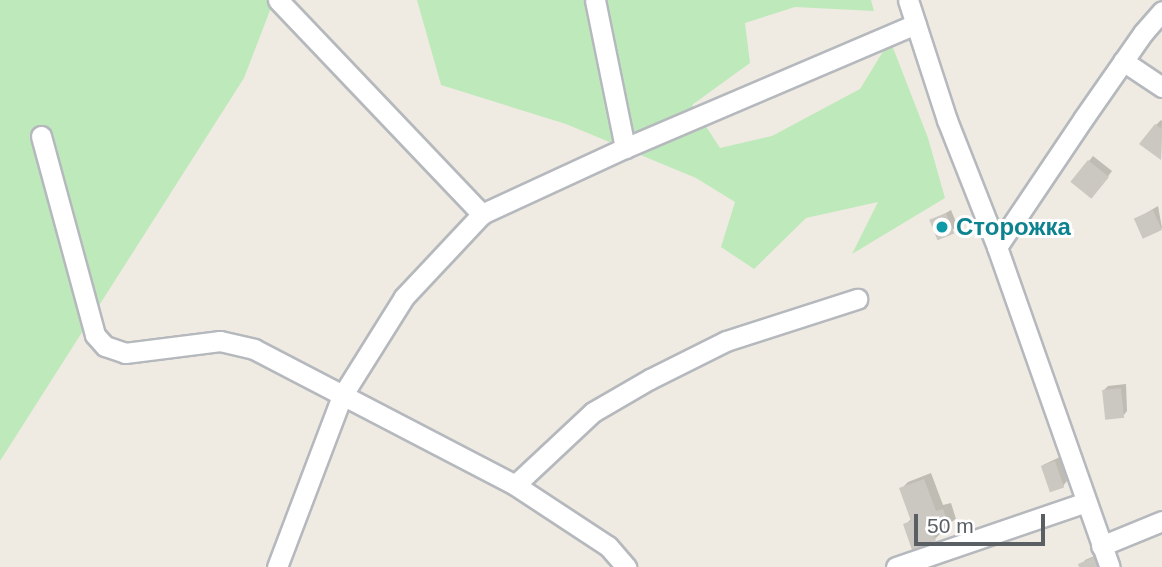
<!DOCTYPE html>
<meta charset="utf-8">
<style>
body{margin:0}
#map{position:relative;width:1162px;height:567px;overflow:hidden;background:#efebe2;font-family:Arial,sans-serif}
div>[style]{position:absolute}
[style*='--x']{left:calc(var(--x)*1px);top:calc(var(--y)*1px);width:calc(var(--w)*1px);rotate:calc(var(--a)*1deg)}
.green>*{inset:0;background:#bee9bb}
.shadow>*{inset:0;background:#0003}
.building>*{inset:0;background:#cbc7c1;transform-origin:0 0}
.roads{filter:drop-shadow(2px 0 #b5b9bd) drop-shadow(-2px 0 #b5b9bd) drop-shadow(0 2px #b5b9bd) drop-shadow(0 -2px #b5b9bd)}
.minor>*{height:19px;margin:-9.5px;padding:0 9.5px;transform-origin:9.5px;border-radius:9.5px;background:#fff}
.dots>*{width:19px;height:19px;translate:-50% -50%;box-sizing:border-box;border:4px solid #fff;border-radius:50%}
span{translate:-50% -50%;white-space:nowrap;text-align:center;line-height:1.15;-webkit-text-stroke:6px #fff;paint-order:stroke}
.culture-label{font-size:24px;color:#0d838f;font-weight:700}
.left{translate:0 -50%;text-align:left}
.scale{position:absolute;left:914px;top:514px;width:131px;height:32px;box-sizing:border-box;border:4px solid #5a5f64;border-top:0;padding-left:9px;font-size:21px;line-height:24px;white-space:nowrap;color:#5a5f64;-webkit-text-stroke:5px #fff;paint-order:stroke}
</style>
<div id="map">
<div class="green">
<div style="clip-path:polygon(0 0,274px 0,244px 78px,0 461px)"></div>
<div style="clip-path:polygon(417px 0,871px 0,874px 11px,795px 7px,745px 23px,750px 63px,692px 105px,720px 148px,772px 136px,860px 89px,890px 40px,928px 138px,945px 198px,852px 254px,878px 202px,806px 218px,754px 269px,721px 247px,735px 202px,696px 178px,566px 124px,441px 85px)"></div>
</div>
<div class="shadow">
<div style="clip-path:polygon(1161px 120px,1162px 121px,1161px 158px,1156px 125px)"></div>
<div style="clip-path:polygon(1093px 156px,1112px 171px,1096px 192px,1089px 161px)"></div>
<div style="clip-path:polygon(1158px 206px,1162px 228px,1145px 237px,1136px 219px)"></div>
<div style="clip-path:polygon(951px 210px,958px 227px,938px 237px,932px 221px)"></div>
<div style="clip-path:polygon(1126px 384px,1127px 411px,1123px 416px,1104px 390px,1108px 386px)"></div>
<div style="clip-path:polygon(1060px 457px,1067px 481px,1063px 486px,1043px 465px)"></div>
<div style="clip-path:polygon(931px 473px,943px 505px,951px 503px,956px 519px,941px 529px,942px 532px,935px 539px,905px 525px,912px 518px,901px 489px,908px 482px)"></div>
<div style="clip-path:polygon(1099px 554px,1104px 567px,1081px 567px,1085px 560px)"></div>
</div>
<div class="building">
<div style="clip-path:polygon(1155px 124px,1162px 129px,1161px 160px,1139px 144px)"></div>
<div style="left:1088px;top:160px;width:27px;height:28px;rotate:39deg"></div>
<div style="left:1153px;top:210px;width:22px;height:21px;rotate:66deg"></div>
<div style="left:946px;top:213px;width:22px;height:18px;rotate:68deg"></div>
<div style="left:1121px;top:388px;width:30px;height:19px;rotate:84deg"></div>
<div style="left:1055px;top:461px;width:28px;height:15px;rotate:71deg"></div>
<div style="clip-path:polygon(924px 479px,936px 511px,943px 509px,950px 527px,933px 534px,936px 541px,912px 550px,903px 524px,911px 521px,899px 488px)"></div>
<div style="clip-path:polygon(1094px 557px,1098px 567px,1079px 567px,1078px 564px)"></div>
</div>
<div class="roads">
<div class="minor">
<div style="--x:278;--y:0;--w:296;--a:46.4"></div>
<div style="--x:595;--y:0;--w:151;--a:78.5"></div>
<div style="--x:908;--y:0;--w:126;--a:72"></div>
<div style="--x:947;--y:120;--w:136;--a:68.5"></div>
<div style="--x:997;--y:247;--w:339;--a:70.6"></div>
<div style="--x:1123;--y:61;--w:47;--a:33.7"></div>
<div style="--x:41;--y:136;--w:206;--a:74.8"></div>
<div style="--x:95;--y:335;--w:15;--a:48"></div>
<div style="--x:105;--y:346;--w:21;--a:19"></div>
<div style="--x:125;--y:353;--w:96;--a:-7.2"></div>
<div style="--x:220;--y:341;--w:35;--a:13"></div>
<div style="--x:254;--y:349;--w:294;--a:27.5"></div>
<div style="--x:515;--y:485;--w:111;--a:33.3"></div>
<div style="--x:608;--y:546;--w:28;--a:49"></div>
<div style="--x:997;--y:247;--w:154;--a:-56.1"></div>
<div style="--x:1083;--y:119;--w:105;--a:-55.1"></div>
<div style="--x:1143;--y:33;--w:29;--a:-49"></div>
<div style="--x:515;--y:485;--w:107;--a:-43.1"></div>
<div style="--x:593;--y:412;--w:66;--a:-30.1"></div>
<div style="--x:650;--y:379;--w:85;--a:-26.6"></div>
<div style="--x:726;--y:341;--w:138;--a:-17.8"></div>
<div style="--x:1101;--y:546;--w:66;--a:-22.3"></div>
<div style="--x:277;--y:567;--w:183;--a:-69.2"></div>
<div style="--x:342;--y:396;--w:117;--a:-57.9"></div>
<div style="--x:404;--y:297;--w:114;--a:-46.8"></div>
<div style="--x:482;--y:214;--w:157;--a:-24.8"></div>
<div style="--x:625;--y:148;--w:316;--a:-23.1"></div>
<div style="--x:896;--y:567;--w:201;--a:-18.9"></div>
</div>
</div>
<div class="dots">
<div style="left:942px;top:227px;background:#0f9aa8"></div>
</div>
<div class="culture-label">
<span class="left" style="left:956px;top:227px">Сторожка</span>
</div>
<div class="scale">50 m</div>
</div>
